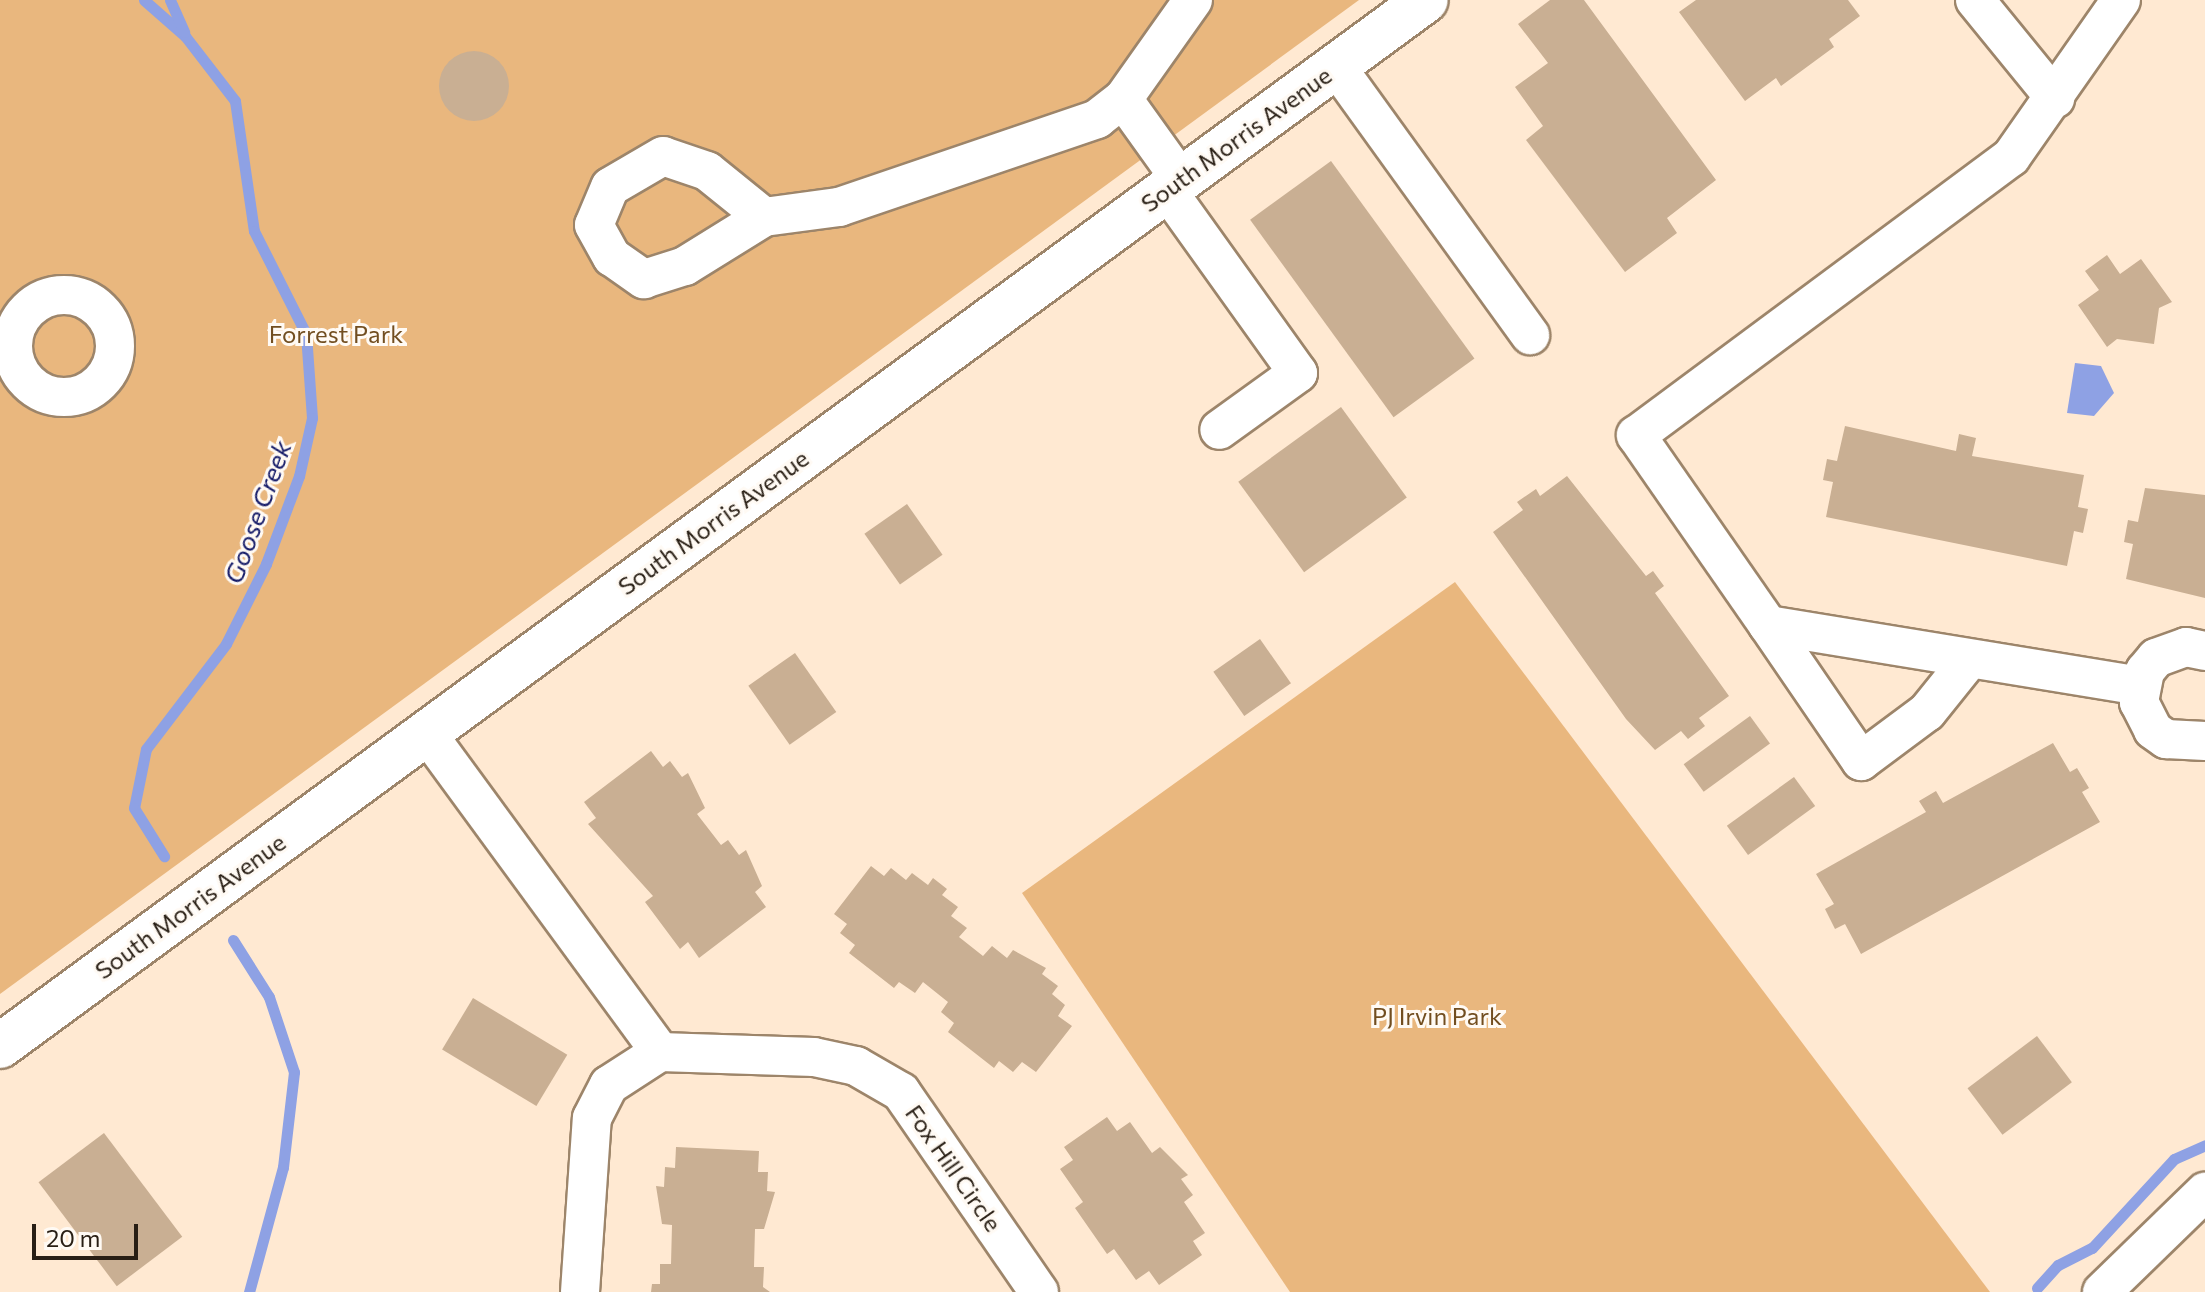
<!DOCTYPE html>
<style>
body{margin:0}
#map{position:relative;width:2205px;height:1292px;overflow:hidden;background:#ffe9d2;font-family:Commissioner,sans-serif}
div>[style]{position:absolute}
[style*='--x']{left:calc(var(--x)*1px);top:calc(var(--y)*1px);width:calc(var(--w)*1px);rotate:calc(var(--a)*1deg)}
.green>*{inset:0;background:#e9b77e}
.water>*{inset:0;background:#8ea1e4}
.stream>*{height:11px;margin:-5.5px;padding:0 5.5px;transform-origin:5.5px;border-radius:5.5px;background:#8ea1e4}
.building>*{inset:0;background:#c9af93;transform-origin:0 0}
.round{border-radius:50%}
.roads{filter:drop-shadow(2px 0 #9d856a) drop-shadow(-2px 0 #9d856a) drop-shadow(0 2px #9d856a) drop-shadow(0 -2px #9d856a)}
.minor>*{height:38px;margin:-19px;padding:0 19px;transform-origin:19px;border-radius:19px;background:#fff}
.minor>.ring{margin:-19px;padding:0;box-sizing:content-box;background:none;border:38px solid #fff;border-radius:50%}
.major>*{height:44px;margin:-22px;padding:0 22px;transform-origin:22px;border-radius:22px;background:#fff}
span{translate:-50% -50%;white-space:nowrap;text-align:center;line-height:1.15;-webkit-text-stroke:6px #fffaf4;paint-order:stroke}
.street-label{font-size:24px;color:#281e14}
.park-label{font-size:24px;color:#724e20}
.water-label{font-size:26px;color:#161c69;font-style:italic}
.scale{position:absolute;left:32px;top:1224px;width:106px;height:36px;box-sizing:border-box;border:4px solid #281e14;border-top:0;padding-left:10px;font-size:24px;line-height:28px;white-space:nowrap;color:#281e14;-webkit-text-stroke:6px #fffaf4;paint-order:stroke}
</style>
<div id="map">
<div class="green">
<div style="clip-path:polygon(0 0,1359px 0,0 994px)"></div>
<div style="clip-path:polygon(1455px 582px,1990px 1292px,1290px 1292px,1022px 893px)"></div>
</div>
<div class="water">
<div style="clip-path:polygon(2075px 363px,2101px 366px,2114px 393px,2094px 416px,2067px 413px)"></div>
</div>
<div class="stream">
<div style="--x:144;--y:0;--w:55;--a:41.3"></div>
<div style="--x:185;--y:36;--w:82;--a:52.4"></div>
<div style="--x:235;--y:101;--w:131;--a:81.7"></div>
<div style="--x:254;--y:231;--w:115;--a:63.2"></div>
<div style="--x:306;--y:334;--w:84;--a:85.9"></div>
<div style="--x:312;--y:418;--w:59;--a:102.6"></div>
<div style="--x:299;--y:476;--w:94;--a:110.6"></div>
<div style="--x:266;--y:564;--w:89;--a:116.6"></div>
<div style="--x:226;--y:644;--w:132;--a:127.3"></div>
<div style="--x:146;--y:749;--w:60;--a:101.5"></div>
<div style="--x:134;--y:808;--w:57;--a:58"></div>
<div style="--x:170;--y:0;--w:35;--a:66"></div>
<div style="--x:233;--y:940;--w:67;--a:57.7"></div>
<div style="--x:269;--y:997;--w:79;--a:71.6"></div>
<div style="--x:294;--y:1072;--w:96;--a:96.6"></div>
<div style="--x:283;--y:1167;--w:130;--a:105.2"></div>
<div style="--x:2037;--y:1288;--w:31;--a:-48"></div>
<div style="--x:2058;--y:1265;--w:38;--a:-27"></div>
<div style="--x:2092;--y:1248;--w:121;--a:-47.3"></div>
<div style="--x:2174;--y:1159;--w:34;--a:-24"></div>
</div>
<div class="building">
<div style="clip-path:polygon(1550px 0,1584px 0,1716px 180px,1667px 218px,1677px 233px,1625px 272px,1526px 140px,1543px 126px,1515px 87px,1548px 63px,1518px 24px)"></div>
<div style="clip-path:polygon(1696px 0,1848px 0,1860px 16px,1829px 39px,1834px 47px,1781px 86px,1776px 78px,1745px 101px,1679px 12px)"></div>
<div class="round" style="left:439px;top:51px;width:70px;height:70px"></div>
<div style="left:1331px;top:161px;width:244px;height:100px;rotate:54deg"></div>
<div style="clip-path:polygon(2107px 255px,2120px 274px,2141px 259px,2172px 302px,2159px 308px,2154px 344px,2117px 339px,2107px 347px,2078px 305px,2099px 290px,2085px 271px)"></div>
<div style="left:1341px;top:407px;width:112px;height:127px;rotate:54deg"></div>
<div style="clip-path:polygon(1845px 426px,1956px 451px,1959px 434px,1976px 438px,1972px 456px,2084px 475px,2078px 507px,2088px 509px,2083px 533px,2074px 531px,2067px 566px,1826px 517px,1833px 482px,1823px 480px,1827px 459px,1837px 461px)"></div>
<div style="clip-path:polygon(1567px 476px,1646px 576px,1653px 571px,1664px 586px,1655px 593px,1729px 696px,1699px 718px,1705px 726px,1688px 739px,1681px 731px,1655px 750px,1626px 719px,1493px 532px,1523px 510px,1517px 502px,1536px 489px,1540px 496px)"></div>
<div style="clip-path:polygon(2145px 488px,2205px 495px,2205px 598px,2126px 579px,2133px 544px,2124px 542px,2128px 520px,2138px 522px)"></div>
<div style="left:907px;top:504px;width:62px;height:52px;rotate:55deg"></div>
<div style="left:1260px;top:639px;width:54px;height:57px;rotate:55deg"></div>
<div style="left:795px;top:653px;width:72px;height:57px;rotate:55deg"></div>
<div style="left:1750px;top:716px;width:34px;height:82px;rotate:54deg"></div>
<div style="clip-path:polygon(2053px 743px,2070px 772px,2077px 768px,2089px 788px,2082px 792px,2100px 822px,1861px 954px,1845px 924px,1835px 929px,1825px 909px,1834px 904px,1816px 874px,1926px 812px,1919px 801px,1936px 791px,1943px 803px)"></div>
<div style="clip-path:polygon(651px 751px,663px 767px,670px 761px,682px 777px,688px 773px,705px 808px,697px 814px,721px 845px,728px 840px,739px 855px,746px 850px,762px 886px,755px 892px,766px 907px,699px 958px,688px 942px,680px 949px,645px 902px,653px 896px,588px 824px,596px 818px,584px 802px)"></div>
<div style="left:1794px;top:777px;width:36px;height:83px;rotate:54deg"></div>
<div style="clip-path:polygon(871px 866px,884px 876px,891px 868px,906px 880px,912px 873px,928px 885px,933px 878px,947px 889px,942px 895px,958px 907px,951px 916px,967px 928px,959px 937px,983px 956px,992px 946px,1007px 958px,1013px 950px,1046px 968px,1042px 974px,1058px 986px,1052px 994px,1065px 1005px,1058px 1016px,1072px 1026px,1036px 1072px,1022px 1062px,1013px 1072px,999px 1061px,994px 1068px,948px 1032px,954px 1023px,941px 1012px,948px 1002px,923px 982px,915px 993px,899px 982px,894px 988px,849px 953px,855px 945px,840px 933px,847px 924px,834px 914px)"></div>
<div style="left:473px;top:998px;width:110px;height:60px;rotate:31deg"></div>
<div style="left:2037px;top:1036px;width:58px;height:87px;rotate:53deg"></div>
<div style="clip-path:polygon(1107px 1117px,1117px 1131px,1130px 1122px,1152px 1153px,1160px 1147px,1188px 1175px,1181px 1179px,1193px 1195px,1184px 1202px,1205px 1233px,1193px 1241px,1202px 1255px,1159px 1285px,1149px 1271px,1136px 1280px,1114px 1249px,1107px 1254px,1075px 1208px,1083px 1202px,1060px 1169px,1073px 1160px,1064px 1147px)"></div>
<div style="left:104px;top:1133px;width:130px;height:82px;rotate:53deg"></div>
<div style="clip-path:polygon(676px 1147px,759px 1151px,758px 1172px,768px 1172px,767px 1191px,775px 1192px,764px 1229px,755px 1229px,754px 1267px,764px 1267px,763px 1287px,770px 1292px,651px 1292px,652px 1284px,660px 1284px,660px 1264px,671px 1264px,672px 1225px,662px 1224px,656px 1186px,664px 1187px,665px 1167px,675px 1168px)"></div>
</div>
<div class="roads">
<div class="minor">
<div style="--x:1975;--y:0;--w:127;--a:50.8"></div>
<div style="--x:2121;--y:0;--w:192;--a:125"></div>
<div style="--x:2011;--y:157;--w:467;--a:143.4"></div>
<div style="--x:1636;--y:435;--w:231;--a:55.2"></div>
<div style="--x:1768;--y:625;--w:376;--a:9.3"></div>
<div style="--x:1336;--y:66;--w:332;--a:54.2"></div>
<div style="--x:1181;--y:180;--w:100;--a:-125.6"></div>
<div style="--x:1123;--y:99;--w:121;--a:-54.7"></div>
<div style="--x:1167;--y:190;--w:225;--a:54.4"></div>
<div style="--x:1298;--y:373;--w:97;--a:144.2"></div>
<div style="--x:764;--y:217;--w:73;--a:-141.1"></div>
<div style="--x:707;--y:171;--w:46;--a:-161.2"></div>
<div style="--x:663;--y:156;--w:61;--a:149.7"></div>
<div style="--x:610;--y:187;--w:41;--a:112.8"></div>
<div style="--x:594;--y:225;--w:37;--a:61"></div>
<div style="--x:612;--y:257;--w:39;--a:35"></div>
<div style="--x:644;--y:279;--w:43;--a:-17.6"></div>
<div style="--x:685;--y:266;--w:93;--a:-31.8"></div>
<div style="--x:764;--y:217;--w:76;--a:-7.6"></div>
<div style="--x:839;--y:207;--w:273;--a:-18.8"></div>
<div style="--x:1097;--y:119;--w:33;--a:-38"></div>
<div class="ring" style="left:13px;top:295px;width:64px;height:64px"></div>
<div style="--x:1768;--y:625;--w:165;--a:55.6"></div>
<div style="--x:1861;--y:761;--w:82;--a:-36.6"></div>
<div style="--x:1927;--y:712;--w:65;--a:-51.2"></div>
<div style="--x:2205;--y:651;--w:19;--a:-168"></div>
<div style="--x:2186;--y:647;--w:32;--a:160"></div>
<div style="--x:2156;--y:658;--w:17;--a:130"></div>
<div style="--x:2145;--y:671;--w:32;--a:101"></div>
<div style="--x:2139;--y:702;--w:31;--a:63"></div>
<div style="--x:2153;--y:730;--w:16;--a:35"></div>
<div style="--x:2166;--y:739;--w:39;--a:3"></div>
<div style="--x:426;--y:732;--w:396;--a:53.8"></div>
<div style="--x:580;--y:1292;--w:174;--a:-86.1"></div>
<div style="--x:592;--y:1118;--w:37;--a:-63"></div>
<div style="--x:609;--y:1085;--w:61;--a:-32.9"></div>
<div style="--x:660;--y:1052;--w:154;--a:1.9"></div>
<div style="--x:814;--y:1057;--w:43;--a:12.1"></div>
<div style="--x:856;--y:1066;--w:52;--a:30"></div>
<div style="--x:901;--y:1092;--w:243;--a:55.4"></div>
<div style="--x:2102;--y:1292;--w:144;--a:-44.2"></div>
</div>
<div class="major">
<div style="--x:0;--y:1046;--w:1768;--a:-36.26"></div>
</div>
</div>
<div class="street-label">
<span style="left:1236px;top:139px;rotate:-36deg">South Morris Avenue</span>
<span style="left:713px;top:522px;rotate:-36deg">South Morris Avenue</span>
<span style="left:190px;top:906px;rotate:-36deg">South Morris Avenue</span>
<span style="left:954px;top:1168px;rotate:55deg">Fox Hill Circle</span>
</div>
<div class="park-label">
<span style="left:336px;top:334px">Forrest Park</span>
<span style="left:1437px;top:1016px">PJ Irvin Park</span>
</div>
<div class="water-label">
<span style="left:257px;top:512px;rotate:-70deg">Goose Creek</span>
</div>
<div class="scale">20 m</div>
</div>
